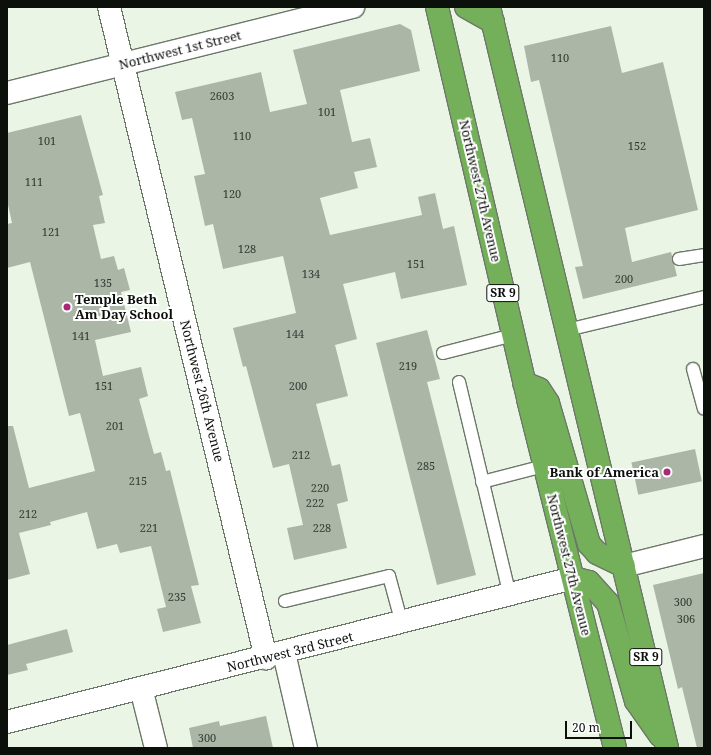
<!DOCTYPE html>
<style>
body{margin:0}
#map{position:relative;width:711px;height:755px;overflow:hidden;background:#eaf5e6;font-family:"Noto Serif",serif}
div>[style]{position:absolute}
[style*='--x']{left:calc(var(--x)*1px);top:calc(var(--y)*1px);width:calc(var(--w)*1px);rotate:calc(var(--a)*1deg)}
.building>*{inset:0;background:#abb6a7;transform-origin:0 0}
.roads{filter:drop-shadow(1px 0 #6d7769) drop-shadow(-1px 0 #6d7769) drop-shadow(0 1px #6d7769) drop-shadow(0 -1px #6d7769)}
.service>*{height:12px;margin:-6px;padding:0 6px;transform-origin:6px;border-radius:6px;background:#fff}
.minor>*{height:22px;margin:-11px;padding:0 11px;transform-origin:11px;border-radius:11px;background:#fff}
.trunk>*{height:22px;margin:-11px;padding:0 11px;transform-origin:11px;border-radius:11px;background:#74b05a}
.dots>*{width:11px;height:11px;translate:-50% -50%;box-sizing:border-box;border:2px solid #fff;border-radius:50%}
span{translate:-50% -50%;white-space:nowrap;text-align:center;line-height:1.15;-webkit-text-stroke:4px #fff;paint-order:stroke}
.number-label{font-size:11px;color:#343a32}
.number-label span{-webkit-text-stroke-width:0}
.shield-label span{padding:1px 3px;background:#fff;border:1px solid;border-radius:3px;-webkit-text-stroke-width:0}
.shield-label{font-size:12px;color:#0c100b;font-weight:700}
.street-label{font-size:13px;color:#0c100b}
.poi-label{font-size:13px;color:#0c100b;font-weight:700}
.left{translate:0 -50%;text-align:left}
.right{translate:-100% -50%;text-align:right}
.frame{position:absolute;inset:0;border:8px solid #0c100b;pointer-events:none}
.scale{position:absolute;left:565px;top:721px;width:67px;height:18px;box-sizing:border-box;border:2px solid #0c100b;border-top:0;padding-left:5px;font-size:12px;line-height:14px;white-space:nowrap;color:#0c100b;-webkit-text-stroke:3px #fff;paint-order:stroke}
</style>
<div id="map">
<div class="building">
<div style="clip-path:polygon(400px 24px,411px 30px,420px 71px,340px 90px,352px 142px,370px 138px,377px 167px,354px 172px,358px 188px,320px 198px,330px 235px,422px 215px,418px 197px,435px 193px,443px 229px,454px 226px,467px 285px,401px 299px,395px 272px,343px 284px,357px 339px,335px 345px,348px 396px,316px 404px,332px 466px,340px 464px,348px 501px,337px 504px,347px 548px,294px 560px,287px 528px,303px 525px,289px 464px,273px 468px,246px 366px,243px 367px,233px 328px,296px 313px,283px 256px,223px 269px,213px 224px,205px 226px,194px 176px,205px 174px,192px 118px,182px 120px,175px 92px,261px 72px,270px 112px,307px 104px,293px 50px)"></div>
<div style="clip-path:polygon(611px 26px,622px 73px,663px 62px,698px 210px,625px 228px,632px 262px,671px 252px,677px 276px,583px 299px,575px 267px,583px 266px,539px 80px,531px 82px,524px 46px)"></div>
<div style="clip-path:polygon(81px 115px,103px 195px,99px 196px,105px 223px,93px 225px,101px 259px,114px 256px,118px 270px,124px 268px,130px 290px,121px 292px,131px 332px,95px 340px,103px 376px,141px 367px,148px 396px,139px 399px,154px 454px,161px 452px,166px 471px,170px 470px,199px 585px,191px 586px,201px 623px,163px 632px,157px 609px,166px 607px,151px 546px,120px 553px,117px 544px,97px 549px,87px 512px,50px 522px,51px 525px,19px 533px,30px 574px,7px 580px,7px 426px,13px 426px,29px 488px,95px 471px,80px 413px,69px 416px,30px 262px,7px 268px,7px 224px,12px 223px,7px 200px,7px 133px)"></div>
<div style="clip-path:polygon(427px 330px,440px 379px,427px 382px,476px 575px,437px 585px,376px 343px)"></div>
<div style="left:695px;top:449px;width:33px;height:65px;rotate:78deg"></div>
<div style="clip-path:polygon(704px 573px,704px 747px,697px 748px,682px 687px,678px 689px,653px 585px)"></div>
<div style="clip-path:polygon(67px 629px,73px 652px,26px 664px,28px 670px,7px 675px,7px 645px)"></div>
<div style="clip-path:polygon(266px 716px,273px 748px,193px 748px,189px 728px,219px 721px,220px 726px)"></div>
</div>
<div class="roads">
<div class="service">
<div style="--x:679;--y:259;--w:25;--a:-9"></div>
<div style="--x:567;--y:330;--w:141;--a:-13.5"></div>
<div style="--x:443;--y:353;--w:72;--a:-14.4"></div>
<div style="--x:693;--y:369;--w:41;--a:74.6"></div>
<div style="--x:459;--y:382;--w:220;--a:76.6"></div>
<div style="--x:482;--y:482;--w:64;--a:-14.5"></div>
<div style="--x:285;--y:601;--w:107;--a:-13.5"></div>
<div style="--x:389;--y:576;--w:50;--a:74.8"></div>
</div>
<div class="minor">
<div style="--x:109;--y:7;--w:670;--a:76.44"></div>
<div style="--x:7;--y:93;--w:357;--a:-14"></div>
<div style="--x:624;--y:566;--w:82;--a:-14"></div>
<div style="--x:284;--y:653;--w:98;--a:77"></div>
<div style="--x:141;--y:688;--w:62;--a:76"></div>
<div style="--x:7;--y:722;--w:584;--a:-14.27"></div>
</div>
<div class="trunk">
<div style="--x:437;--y:7;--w:402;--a:76.9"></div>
<div style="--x:528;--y:399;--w:360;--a:76"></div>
<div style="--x:466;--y:7;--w:31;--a:29"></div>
<div style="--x:489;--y:7;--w:762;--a:76.49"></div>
<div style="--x:524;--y:383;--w:16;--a:22"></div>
<div style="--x:539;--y:389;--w:17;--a:57"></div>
<div style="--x:548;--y:403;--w:147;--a:73.8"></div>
<div style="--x:589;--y:544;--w:12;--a:48"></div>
<div style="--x:597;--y:553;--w:30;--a:26"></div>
<div style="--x:573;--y:578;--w:16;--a:14"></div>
<div style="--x:589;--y:582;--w:28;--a:48"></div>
<div style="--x:608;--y:603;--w:102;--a:74.1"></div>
<div style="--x:636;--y:701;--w:42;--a:54.8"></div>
</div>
</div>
<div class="dots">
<div style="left:67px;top:307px;background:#a82978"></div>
<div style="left:667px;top:472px;background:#a82978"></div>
</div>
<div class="number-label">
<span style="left:560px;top:58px">110</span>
<span style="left:222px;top:96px">2603</span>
<span style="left:327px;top:112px">101</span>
<span style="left:242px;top:136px">110</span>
<span style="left:47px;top:141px">101</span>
<span style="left:637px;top:146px">152</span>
<span style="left:34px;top:182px">111</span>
<span style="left:232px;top:194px">120</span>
<span style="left:51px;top:232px">121</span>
<span style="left:247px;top:249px">128</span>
<span style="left:416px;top:264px">151</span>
<span style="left:311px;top:274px">134</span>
<span style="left:624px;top:279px">200</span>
<span style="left:103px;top:283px">135</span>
<span style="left:295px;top:334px">144</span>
<span style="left:81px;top:336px">141</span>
<span style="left:408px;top:366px">219</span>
<span style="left:104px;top:386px">151</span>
<span style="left:298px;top:386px">200</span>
<span style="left:115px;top:426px">201</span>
<span style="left:301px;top:455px">212</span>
<span style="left:426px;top:466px">285</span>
<span style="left:138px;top:481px">215</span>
<span style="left:320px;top:488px">220</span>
<span style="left:315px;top:503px">222</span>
<span style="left:28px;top:514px">212</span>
<span style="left:149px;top:528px">221</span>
<span style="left:322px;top:528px">228</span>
<span style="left:177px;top:597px">235</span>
<span style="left:683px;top:602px">300</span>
<span style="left:686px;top:619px">306</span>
<span style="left:207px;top:738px">300</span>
</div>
<div class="shield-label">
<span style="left:503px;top:293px">SR 9</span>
<span style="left:646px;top:657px">SR 9</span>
</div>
<div class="street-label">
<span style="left:180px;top:50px;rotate:-14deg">Northwest 1st Street</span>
<span style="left:480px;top:191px;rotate:77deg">Northwest 27th Avenue</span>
<span style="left:202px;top:391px;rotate:76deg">Northwest 26th Avenue</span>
<span style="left:569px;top:565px;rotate:76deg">Northwest 27th Avenue</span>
<span style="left:290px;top:652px;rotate:-14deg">Northwest 3rd Street</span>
</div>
<div class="poi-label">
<span class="left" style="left:75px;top:307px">Temple Beth<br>Am Day School</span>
<span class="right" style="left:659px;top:472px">Bank of America</span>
</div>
<div class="frame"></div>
<div class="scale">20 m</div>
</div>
